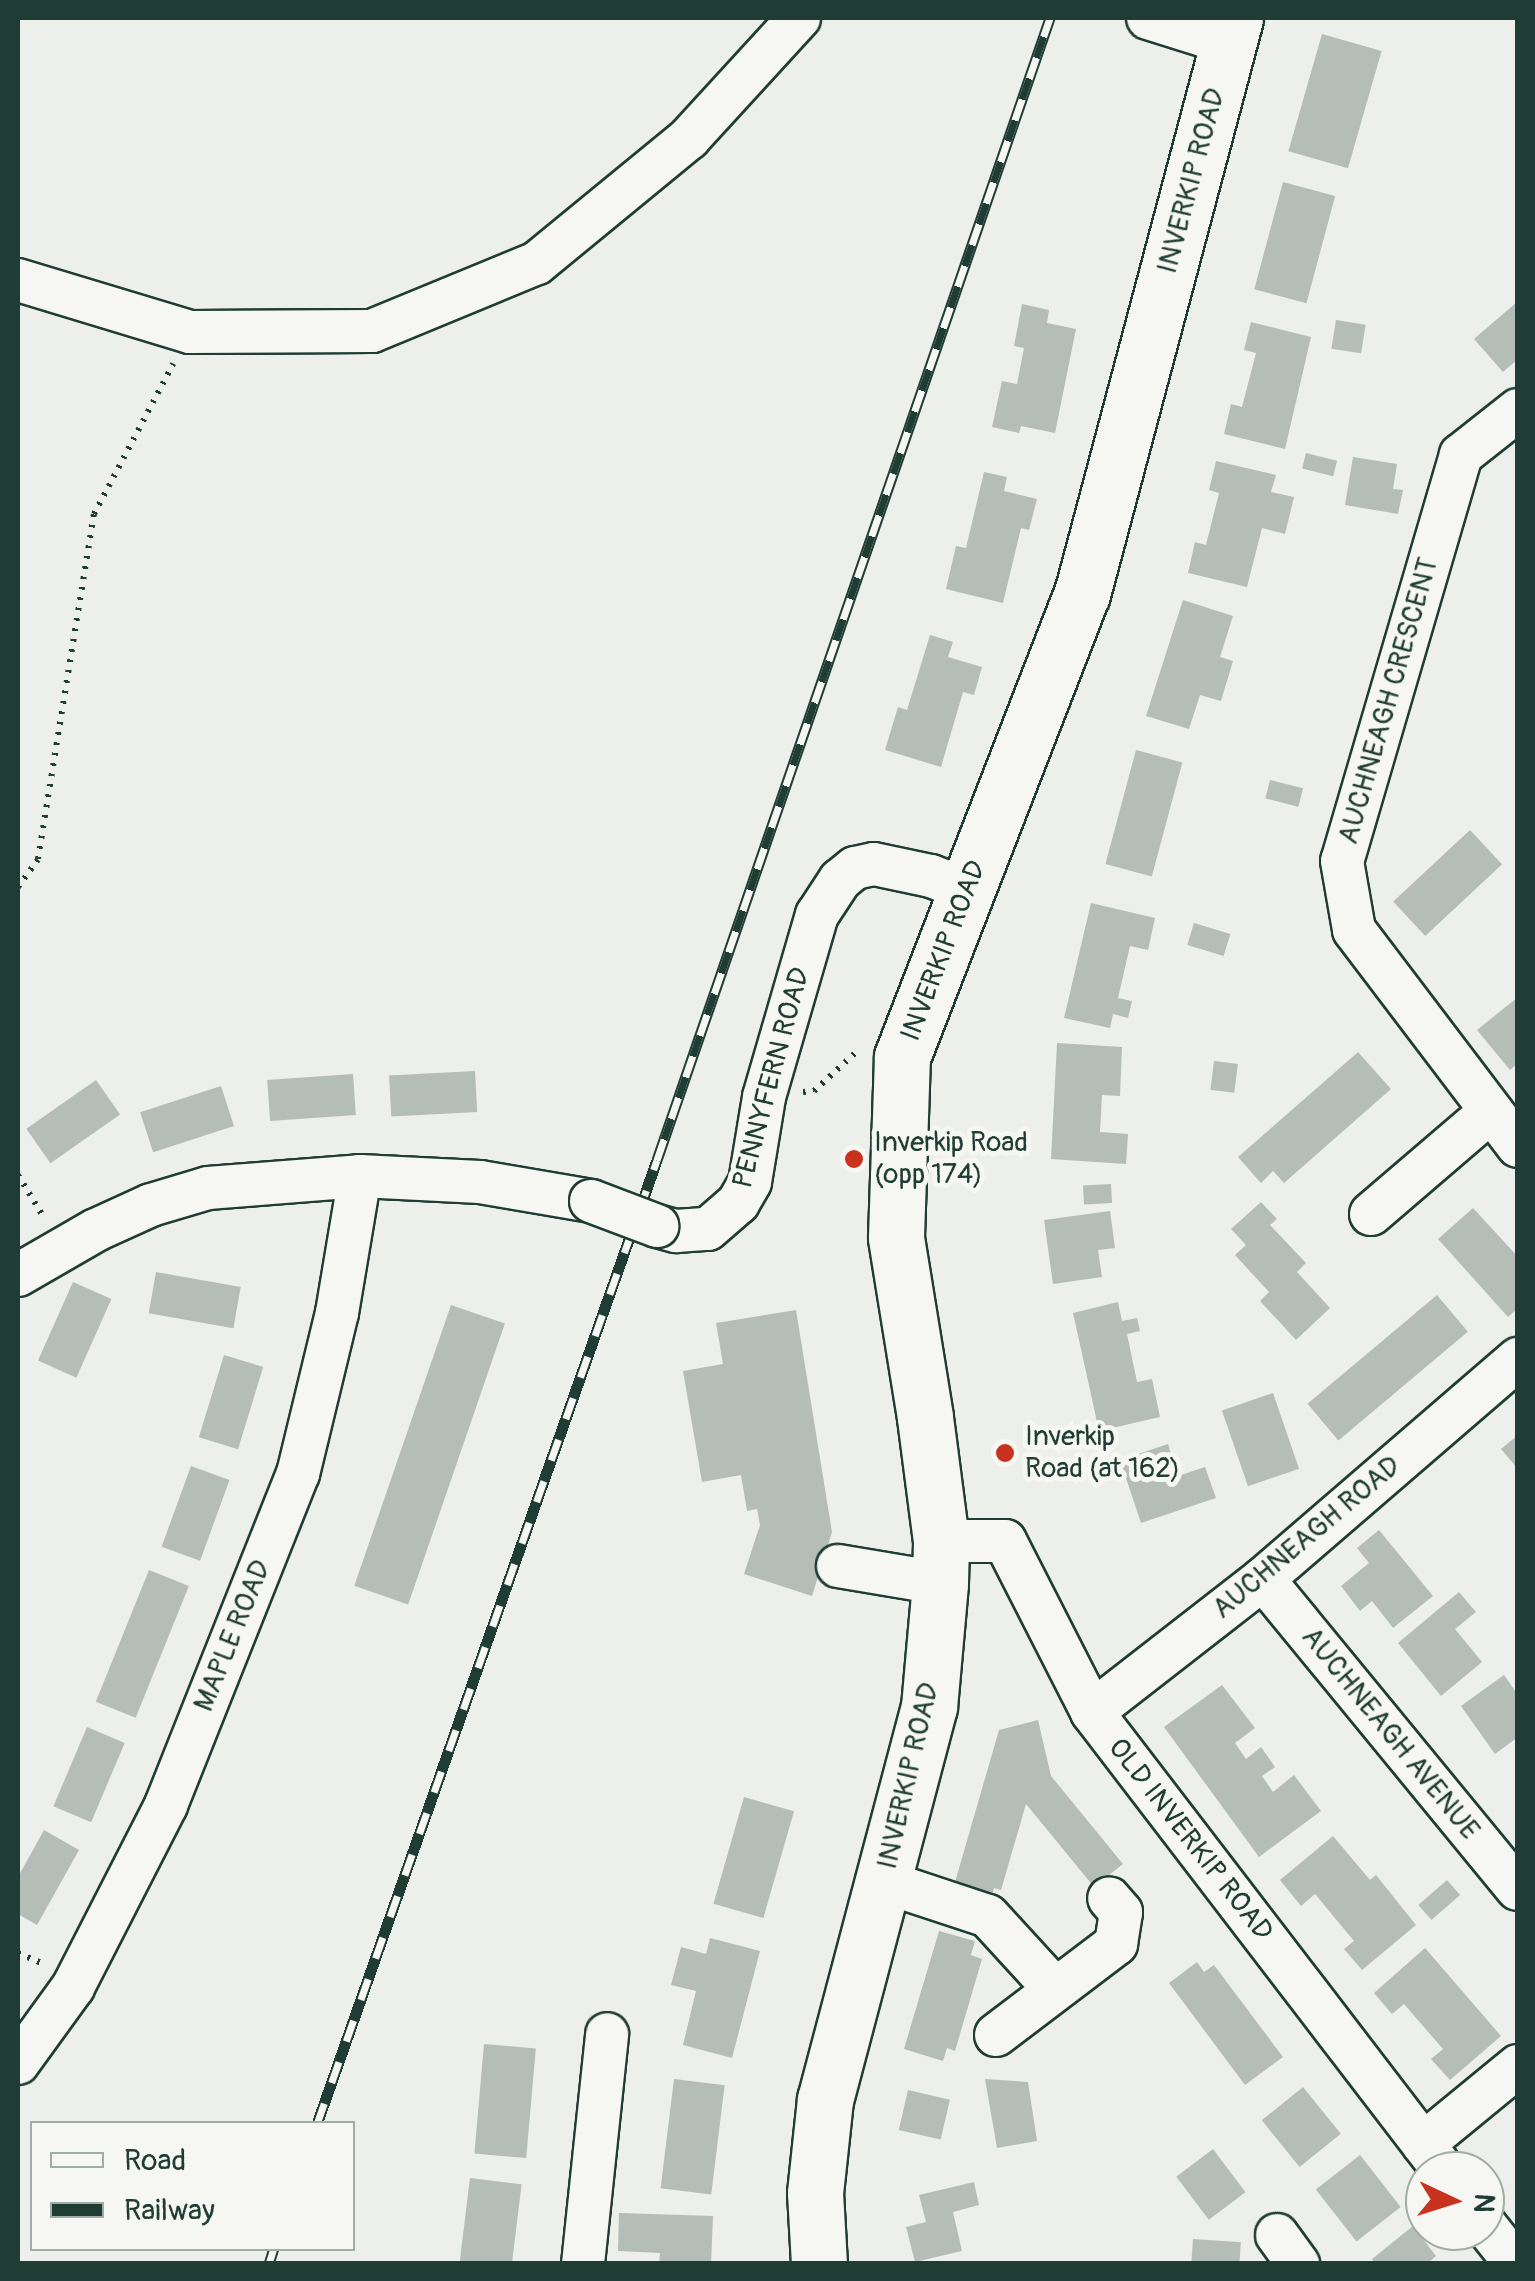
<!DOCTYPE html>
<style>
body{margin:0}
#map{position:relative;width:1535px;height:2281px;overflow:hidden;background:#edefea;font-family:Pangolin,sans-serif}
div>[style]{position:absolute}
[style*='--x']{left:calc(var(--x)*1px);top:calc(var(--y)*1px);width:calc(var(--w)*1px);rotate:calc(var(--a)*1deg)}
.building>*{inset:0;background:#b4bdb8;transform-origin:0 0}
.path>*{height:6px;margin-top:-3px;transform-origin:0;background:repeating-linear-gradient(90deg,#1f3d34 0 2.5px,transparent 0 10.5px)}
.roads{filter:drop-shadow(2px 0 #1f3d34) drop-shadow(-2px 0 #1f3d34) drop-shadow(0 2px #1f3d34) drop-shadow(0 -2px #1f3d34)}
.minor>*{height:42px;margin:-21px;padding:0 21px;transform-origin:21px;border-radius:21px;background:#f6f6f2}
.highway>*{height:55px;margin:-27.5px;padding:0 27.5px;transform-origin:27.5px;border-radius:27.5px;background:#f6f6f2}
.rail>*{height:11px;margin-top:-5.5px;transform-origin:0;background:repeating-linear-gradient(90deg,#f6f6f2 0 22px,#1f3d34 0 44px);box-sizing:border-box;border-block:2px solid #1f3d34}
.bridges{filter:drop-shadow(2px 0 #1f3d34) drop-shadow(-2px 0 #1f3d34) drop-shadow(0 2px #1f3d34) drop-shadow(0 -2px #1f3d34)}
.minor-bridge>*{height:42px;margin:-21px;padding:0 21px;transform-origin:21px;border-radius:21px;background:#f6f6f2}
.dots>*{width:28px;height:28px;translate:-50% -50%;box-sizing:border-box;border:5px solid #f6f6f2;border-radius:50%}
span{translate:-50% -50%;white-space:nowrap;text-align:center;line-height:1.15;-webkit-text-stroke:10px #f6f6f2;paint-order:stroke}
.street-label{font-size:28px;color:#1f3d34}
.poi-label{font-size:28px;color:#1f3d34}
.left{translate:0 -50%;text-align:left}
.frame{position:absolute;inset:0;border:20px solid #1f3d34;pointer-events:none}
.legend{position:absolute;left:30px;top:2121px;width:325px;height:130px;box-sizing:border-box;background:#f6f6f2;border:2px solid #a0aca6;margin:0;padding:12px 18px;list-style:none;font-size:30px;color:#1f3d34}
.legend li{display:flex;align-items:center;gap:20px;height:50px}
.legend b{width:50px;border:2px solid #a0aca6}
.north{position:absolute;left:1405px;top:2151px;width:100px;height:100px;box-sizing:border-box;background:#f6f6f2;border:2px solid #a0aca6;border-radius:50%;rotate:94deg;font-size:28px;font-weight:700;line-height:40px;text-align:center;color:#1f3d34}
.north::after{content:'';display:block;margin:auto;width:35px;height:45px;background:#c8321e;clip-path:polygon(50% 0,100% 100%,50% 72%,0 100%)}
</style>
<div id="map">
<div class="building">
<div style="left:1322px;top:34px;width:62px;height:122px;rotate:16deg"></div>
<div style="left:1283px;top:182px;width:54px;height:111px;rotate:15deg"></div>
<div style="clip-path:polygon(1518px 301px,1518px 359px,1503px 372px,1474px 339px)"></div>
<div style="clip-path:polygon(1022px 304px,1049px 310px,1047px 323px,1076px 329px,1055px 433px,1021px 426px,1019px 433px,992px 427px,1002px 381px,1017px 384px,1024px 348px,1014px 346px)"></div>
<div style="left:1336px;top:320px;width:30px;height:29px;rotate:9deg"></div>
<div style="clip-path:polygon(1251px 322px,1311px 337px,1285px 449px,1224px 434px,1231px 404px,1242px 407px,1256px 353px,1244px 350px)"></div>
<div style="left:1306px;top:453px;width:32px;height:16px;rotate:14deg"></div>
<div style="clip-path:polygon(1353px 457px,1397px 464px,1393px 489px,1403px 490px,1398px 514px,1345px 505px)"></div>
<div style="clip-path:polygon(1216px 461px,1276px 475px,1271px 492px,1294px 497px,1285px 534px,1262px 528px,1247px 587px,1188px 573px,1195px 542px,1206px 545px,1219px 493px,1209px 490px)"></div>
<div style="clip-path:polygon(984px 472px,1007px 477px,1004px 491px,1037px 499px,1029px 530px,1021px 528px,1003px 603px,946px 589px,956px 546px,966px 548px)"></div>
<div style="clip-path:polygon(1183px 600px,1233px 616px,1220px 657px,1233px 661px,1221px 701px,1200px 695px,1189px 729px,1146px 716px)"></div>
<div style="clip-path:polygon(930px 635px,953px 642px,948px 657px,982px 667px,974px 695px,963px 692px,941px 767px,885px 750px,898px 707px,907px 710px)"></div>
<div style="left:1136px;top:750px;width:48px;height:118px;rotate:15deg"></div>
<div style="left:1270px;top:780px;width:34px;height:19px;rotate:14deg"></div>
<div style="left:1470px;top:830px;width:47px;height:105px;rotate:47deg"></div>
<div style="clip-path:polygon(1091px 903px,1155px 918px,1148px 950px,1130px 946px,1118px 998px,1132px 1001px,1128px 1018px,1113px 1014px,1110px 1028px,1064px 1018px)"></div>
<div style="left:1194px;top:923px;width:38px;height:23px;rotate:17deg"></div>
<div style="clip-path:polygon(1518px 997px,1518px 1063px,1510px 1070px,1477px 1030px)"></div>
<div style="clip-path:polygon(1057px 1043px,1122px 1047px,1120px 1096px,1102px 1095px,1100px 1132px,1128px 1134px,1126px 1164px,1051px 1159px)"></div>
<div style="clip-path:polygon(1358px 1052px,1391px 1089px,1284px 1183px,1273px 1171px,1261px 1183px,1238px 1157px)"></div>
<div style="left:1214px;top:1061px;width:24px;height:29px;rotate:7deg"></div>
<div style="left:475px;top:1071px;width:41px;height:86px;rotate:87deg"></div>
<div style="left:353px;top:1074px;width:41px;height:86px;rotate:86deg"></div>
<div style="left:96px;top:1080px;width:42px;height:85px;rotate:55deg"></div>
<div style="left:221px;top:1086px;width:42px;height:85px;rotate:72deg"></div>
<div style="left:1111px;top:1184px;width:19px;height:28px;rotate:87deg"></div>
<div style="clip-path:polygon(1261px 1202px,1277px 1219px,1270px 1225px,1306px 1263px,1297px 1272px,1330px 1308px,1296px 1340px,1260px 1301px,1269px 1292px,1235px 1255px,1246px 1245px,1231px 1229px)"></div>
<div style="clip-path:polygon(1473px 1208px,1518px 1257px,1518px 1308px,1508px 1317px,1438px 1239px)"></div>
<div style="clip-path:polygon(1110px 1211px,1115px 1248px,1098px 1250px,1102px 1277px,1053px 1284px,1044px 1220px)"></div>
<div style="left:156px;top:1272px;width:86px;height:42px;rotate:10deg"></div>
<div style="left:73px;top:1282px;width:42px;height:86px;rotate:24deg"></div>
<div style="left:1437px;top:1295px;width:48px;height:169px;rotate:50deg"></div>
<div style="clip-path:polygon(1118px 1302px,1122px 1321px,1137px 1318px,1140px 1331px,1127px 1334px,1137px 1382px,1152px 1379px,1160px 1417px,1099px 1431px,1073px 1313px)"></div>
<div style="left:451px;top:1305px;width:57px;height:297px;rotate:19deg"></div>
<div style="clip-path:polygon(796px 1310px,832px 1532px,812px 1596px,744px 1574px,760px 1525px,757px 1509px,747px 1511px,741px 1475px,702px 1482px,683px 1371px,723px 1364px,716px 1323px)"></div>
<div style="left:224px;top:1355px;width:41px;height:86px;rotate:17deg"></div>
<div style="left:1273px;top:1393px;width:80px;height:54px;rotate:71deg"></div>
<div style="clip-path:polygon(1518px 1435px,1518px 1469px,1501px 1449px)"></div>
<div style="clip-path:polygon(1168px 1444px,1178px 1476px,1205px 1467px,1216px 1498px,1141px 1523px,1120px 1460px)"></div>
<div style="left:191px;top:1466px;width:41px;height:86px;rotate:20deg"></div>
<div style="clip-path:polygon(1379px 1530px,1433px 1596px,1393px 1628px,1372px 1601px,1360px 1611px,1341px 1586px,1369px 1563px,1357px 1548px)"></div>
<div style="left:149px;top:1570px;width:43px;height:142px;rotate:22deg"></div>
<div style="clip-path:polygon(1459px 1592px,1476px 1612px,1455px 1629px,1482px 1662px,1441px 1696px,1398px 1643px)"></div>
<div style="clip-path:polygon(1504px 1675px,1518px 1695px,1518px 1737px,1495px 1754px,1461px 1706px)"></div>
<div style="clip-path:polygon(1222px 1685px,1255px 1728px,1235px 1743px,1246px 1759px,1261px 1747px,1275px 1767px,1262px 1776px,1273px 1792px,1294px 1775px,1321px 1811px,1259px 1857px,1164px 1727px)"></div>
<div style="clip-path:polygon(1038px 1720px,1051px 1776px,1123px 1864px,1094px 1887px,1026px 1804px,1001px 1890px,994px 1888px,991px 1900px,953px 1889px,999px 1730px)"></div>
<div style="left:87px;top:1727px;width:41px;height:86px;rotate:23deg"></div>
<div style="left:744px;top:1797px;width:52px;height:111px;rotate:16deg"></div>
<div style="clip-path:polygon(44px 1830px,79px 1850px,37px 1925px,18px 1914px,18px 1877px)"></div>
<div style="clip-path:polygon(1333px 1836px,1370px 1880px,1376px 1875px,1416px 1925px,1362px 1970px,1344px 1949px,1354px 1941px,1315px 1894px,1301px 1906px,1280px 1880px)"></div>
<div style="left:1447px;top:1880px;width:20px;height:38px;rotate:49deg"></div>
<div style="clip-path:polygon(939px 1931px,975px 1941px,971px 1955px,982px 1959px,955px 2051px,947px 2048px,943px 2061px,904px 2049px)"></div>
<div style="clip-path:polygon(710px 1938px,760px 1951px,732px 2058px,683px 2045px,696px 1991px,671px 1985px,681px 1947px,706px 1954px)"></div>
<div style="clip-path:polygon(1425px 1948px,1501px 2036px,1450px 2080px,1431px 2059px,1443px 2049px,1404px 2004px,1392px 2014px,1374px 1993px)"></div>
<div style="clip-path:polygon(1197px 1962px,1204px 1972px,1214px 1965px,1283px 2057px,1245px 2085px,1169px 1983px)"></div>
<div style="left:484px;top:2044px;width:52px;height:110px;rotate:5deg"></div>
<div style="left:674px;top:2079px;width:51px;height:110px;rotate:7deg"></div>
<div style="clip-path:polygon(985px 2079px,1028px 2082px,1037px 2141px,997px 2148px)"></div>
<div style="left:1303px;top:2087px;width:60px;height:53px;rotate:51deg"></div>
<div style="left:908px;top:2090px;width:43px;height:41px;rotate:13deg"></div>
<div style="left:1213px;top:2149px;width:54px;height:46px;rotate:53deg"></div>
<div style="left:1360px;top:2155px;width:66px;height:56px;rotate:52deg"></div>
<div style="left:470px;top:2178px;width:52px;height:86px;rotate:7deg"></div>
<div style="clip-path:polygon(974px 2182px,979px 2205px,953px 2212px,962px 2251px,915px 2262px,906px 2227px,926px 2222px,919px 2195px)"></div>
<div style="clip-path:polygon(619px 2213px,713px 2216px,711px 2264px,659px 2264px,660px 2253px,618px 2251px)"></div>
<div style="clip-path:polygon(1413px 2226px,1436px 2256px,1427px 2264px,1375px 2264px,1372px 2259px)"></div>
<div style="left:1193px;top:2239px;width:48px;height:25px;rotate:4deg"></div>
</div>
<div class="path">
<div style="--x:18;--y:887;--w:34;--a:-54"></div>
<div style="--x:38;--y:859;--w:350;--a:-80.8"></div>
<div style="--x:94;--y:514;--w:170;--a:-62.2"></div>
<div style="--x:803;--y:1092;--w:11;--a:-5"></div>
<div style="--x:814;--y:1091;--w:56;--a:-42.8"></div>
<div style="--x:18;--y:1175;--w:48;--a:58.6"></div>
<div style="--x:18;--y:1953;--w:28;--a:23"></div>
</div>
<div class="roads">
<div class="minor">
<div style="--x:1148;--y:18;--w:84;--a:17.4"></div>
<div style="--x:18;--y:280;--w:180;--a:16.8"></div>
<div style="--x:190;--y:332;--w:182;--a:-0.3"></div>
<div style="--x:372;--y:331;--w:178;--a:-22.4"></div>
<div style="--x:537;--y:263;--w:197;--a:-39.4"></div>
<div style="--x:689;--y:138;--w:163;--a:-47.5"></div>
<div style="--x:1518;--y:410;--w:73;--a:141.7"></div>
<div style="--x:1461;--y:455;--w:423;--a:106.3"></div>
<div style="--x:1342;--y:861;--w:70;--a:80.1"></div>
<div style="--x:1354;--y:930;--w:271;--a:52.8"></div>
<div style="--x:1371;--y:1214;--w:158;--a:-40.6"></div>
<div style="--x:657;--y:1226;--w:20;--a:15"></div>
<div style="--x:676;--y:1231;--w:32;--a:-4"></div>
<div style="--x:708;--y:1229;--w:40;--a:-41"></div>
<div style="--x:738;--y:1203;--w:24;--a:-60"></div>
<div style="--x:750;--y:1182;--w:86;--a:-80.6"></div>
<div style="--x:764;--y:1097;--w:190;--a:-73.8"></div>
<div style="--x:817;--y:915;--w:42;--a:-56.7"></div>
<div style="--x:840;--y:880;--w:19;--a:-39"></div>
<div style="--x:855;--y:868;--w:19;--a:-12"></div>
<div style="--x:874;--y:864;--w:58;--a:11.9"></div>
<div style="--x:931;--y:876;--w:40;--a:21"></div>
<div style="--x:18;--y:1275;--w:90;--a:-30"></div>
<div style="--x:96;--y:1230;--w:60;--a:-24.4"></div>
<div style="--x:151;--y:1205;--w:59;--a:-16.6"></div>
<div style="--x:208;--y:1188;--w:152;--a:-4.5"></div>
<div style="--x:360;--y:1176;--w:120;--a:2.9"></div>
<div style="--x:480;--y:1182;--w:113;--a:9.7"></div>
<div style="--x:941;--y:1541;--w:64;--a:0"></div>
<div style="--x:1005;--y:1541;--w:192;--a:63"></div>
<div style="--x:1092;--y:1712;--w:578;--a:52.52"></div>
<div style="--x:838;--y:1566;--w:103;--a:9.5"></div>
<div style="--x:1263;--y:1579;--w:401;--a:50.6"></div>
<div style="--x:1092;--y:1712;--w:217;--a:-37.9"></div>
<div style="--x:1263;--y:1579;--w:337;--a:-40.8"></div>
<div style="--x:885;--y:1882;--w:108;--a:18.3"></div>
<div style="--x:988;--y:1916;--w:99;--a:47.5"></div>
<div style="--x:996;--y:2035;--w:151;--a:-37.2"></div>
<div style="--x:1116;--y:1944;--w:32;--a:-81"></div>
<div style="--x:1121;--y:1912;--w:18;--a:-131"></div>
<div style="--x:18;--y:2063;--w:94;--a:-54.1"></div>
<div style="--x:73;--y:1987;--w:204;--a:-62.9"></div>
<div style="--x:166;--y:1805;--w:356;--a:-68.3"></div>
<div style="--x:298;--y:1474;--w:166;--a:-76.4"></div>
<div style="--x:337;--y:1313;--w:139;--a:-80.5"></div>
<div style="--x:1423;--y:2144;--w:123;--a:-39.4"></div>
<div style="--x:1485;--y:2225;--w:50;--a:51.5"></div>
<div style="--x:1277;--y:2235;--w:36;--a:54"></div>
<div style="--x:583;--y:2264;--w:231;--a:-84"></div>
</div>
<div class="highway">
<div style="--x:819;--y:2264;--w:71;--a:-93.2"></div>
<div style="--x:815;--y:2193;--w:94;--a:-83.9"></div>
<div style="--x:825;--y:2100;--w:407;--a:-75.2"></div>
<div style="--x:929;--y:1707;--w:124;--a:-84.9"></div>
<div style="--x:940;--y:1583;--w:42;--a:-88.6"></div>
<div style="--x:941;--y:1541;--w:125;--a:-97.4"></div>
<div style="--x:925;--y:1417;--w:182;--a:-99.2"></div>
<div style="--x:896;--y:1237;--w:180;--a:-88.1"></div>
<div style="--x:902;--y:1057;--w:497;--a:-68.8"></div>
<div style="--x:1082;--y:594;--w:596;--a:-75.12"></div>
</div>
</div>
<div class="rail">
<div style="--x:317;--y:2124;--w:1022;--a:-70.57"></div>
<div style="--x:657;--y:1160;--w:1208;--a:-71.01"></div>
<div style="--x:269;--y:2264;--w:17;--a:-73"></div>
</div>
<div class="bridges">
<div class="minor-bridge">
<div style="--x:591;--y:1201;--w:71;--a:20.7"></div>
</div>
</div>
<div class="dots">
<div style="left:854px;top:1159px;background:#c8321e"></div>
<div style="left:1005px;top:1453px;background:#c8321e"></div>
</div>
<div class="street-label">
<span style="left:1192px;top:181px;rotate:-75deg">INVERKIP ROAD</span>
<span style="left:1389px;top:701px;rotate:-74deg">AUCHNEAGH CRESCENT</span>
<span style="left:944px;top:951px;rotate:-69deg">INVERKIP ROAD</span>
<span style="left:772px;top:1078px;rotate:-75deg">PENNYFERN ROAD</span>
<span style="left:1307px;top:1538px;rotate:-40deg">AUCHNEAGH ROAD</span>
<span style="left:233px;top:1636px;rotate:-68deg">MAPLE ROAD</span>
<span style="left:1390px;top:1734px;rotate:51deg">AUCHNEAGH AVENUE</span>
<span style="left:909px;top:1776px;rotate:-77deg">INVERKIP ROAD</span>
<span style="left:1190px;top:1840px;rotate:52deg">OLD INVERKIP ROAD</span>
</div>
<div class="poi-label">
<span class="left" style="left:874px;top:1159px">Inverkip Road<br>(opp 174)</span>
<span class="left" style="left:1025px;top:1453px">Inverkip<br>Road (at 162)</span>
</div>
<div class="frame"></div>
<ul class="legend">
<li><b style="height:12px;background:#f6f6f2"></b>Road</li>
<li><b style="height:12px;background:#1f3d34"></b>Railway</li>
</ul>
<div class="north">N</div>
</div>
